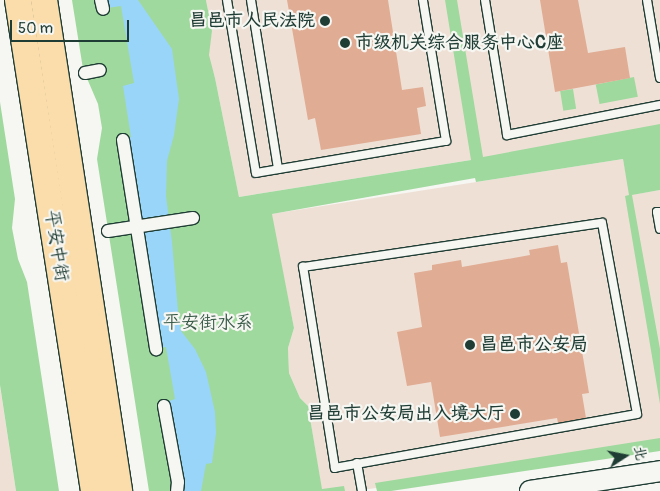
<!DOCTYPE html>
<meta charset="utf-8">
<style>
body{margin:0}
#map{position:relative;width:660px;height:491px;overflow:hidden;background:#f6f6f2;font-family:Pangolin,"LXGW WenKai TC",sans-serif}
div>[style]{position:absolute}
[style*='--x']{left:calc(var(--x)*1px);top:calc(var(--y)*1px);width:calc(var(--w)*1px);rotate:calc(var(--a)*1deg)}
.built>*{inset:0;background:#efe0d6}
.green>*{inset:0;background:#9fd99e;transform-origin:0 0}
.water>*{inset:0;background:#99d5f9}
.building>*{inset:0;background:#e0ac93}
.roads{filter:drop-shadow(1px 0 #1f3d34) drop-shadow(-1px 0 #1f3d34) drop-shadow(0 1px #1f3d34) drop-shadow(0 -1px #1f3d34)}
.service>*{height:8px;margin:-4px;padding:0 4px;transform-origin:4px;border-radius:4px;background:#f6f6f2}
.pedestrian>*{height:12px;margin:-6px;padding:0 6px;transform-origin:6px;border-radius:6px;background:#f6f6f2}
.tertiary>*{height:20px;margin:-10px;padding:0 10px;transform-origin:10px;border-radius:10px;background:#f6f6f2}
.primary>*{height:26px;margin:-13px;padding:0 13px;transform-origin:13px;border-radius:13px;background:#faddab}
.dots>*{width:14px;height:14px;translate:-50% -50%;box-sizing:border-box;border:2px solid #f6f6f2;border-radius:50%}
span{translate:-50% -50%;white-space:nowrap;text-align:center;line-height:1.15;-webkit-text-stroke:4.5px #f6f6f2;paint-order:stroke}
.poi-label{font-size:18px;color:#1f3d34;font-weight:700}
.right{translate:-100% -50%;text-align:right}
.left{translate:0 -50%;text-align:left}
.street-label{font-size:18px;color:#1f3d34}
.park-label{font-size:18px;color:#395c49}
.north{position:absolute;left:600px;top:431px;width:50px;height:50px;-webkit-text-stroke:4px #f6f6f2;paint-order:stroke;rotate:79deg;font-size:14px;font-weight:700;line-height:20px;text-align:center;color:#1f3d34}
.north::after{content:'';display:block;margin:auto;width:18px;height:22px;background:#1f3d34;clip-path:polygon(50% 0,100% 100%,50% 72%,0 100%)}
.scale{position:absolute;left:10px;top:20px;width:119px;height:22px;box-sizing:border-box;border:2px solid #1f3d34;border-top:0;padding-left:6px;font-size:15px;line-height:18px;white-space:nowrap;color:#1f3d34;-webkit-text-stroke:4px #f6f6f2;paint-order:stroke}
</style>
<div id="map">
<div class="built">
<div style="clip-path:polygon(206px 0,660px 0,660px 143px,477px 159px,239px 197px,215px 78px,208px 55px,212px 31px)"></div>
<div style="clip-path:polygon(623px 159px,630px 195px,660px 190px,660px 445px,356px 491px,322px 491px,308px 406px,300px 398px,289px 373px,288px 348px,294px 328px,271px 214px)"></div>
<div style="clip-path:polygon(0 386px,16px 491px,0 491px)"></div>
</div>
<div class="green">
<div style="clip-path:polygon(72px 0,206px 0,212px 31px,209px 55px,215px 78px,239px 197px,471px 160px,445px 0,457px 0,483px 157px,660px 124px,660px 190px,632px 195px,660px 349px,660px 404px,625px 196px,629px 195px,623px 159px,476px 182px,475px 178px,272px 214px,294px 328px,288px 348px,289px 373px,300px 398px,308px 406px,322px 489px,344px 486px,345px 491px,149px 491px,97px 159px,102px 128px,98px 104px,83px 69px)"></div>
<div style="left:634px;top:77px;width:20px;height:39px;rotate:79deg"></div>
<div style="left:573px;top:89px;width:20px;height:13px;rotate:81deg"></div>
<div style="clip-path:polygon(0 102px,15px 199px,12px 228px,18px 259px,27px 282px,59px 491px,16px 491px,0 385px)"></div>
<div style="clip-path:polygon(660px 438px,660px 451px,391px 491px,377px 491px,375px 483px)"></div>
</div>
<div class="water">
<div style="clip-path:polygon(106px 0,138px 0,172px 49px,179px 99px,174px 135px,167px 161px,166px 196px,172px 242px,178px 311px,181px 331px,195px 349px,206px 372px,215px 412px,216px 433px,212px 463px,206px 464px,201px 491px,182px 491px,183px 482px,169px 401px,175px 399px,166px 347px,160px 348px,127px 139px,131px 137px,123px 86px,134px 83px,121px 6px,107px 8px)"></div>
</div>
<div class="building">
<div style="clip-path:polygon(287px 0,388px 0,402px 90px,423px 87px,426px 106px,417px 108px,421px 134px,321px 150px,315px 118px,308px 120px)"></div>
<div style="clip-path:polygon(540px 0,578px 0,588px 53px,625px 47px,630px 78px,555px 92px)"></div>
<div style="clip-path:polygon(558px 245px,561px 263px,567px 262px,589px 393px,582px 394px,586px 418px,558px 423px,557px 418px,440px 437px,431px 382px,407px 386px,397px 332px,422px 327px,414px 273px,432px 270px,432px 265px,461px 260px,462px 267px,530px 255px,529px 250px)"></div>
</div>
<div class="roads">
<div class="service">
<div style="--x:227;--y:0;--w:175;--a:80.5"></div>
<div style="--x:256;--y:173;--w:193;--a:-9.6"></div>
<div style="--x:446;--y:141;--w:143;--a:-99.3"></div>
<div style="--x:251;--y:0;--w:171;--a:80.9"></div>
<div style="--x:485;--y:0;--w:137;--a:80.7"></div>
<div style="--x:507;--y:135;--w:156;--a:-11.1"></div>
<div style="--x:647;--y:0;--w:79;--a:80.5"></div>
<div style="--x:660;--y:212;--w:3;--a:180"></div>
<div style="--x:657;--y:212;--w:17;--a:80"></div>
<div style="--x:602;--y:223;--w:194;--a:79.6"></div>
<div style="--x:637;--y:414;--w:307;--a:169.9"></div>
<div style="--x:335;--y:468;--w:204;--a:-99"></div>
<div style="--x:303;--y:267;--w:302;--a:-8.4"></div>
<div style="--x:357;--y:463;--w:28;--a:80"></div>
</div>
<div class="pedestrian">
<div style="--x:101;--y:0;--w:9;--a:77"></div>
<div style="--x:85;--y:73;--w:15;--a:-11"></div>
<div style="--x:123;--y:140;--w:212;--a:81"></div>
<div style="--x:108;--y:231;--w:86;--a:-8.7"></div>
<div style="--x:164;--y:406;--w:77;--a:79.6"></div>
<div style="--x:178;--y:482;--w:9;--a:96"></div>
</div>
<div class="tertiary">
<div style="--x:530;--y:491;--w:132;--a:-8.7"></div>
</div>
<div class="primary">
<div style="--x:18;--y:0;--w:497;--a:81.2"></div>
<div style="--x:44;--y:0;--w:497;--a:81.3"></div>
</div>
</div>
<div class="dots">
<div style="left:325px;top:21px;background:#1f3d34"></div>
<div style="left:345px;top:43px;background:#1f3d34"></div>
<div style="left:470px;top:345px;background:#1f3d34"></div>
<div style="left:515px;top:414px;background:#1f3d34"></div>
</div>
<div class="poi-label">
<span class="right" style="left:315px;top:21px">昌邑市人民法院</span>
<span class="left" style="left:355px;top:43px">市级机关综合服务中心C座</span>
<span class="left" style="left:480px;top:345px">昌邑市公安局</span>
<span class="right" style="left:505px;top:414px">昌邑市公安局出入境大厅</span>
</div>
<div class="street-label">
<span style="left:56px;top:246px;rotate:81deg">平安中街</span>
</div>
<div class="park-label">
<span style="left:208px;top:323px">平安街水系</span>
</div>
<div class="north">北</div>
<div class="scale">50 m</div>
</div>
